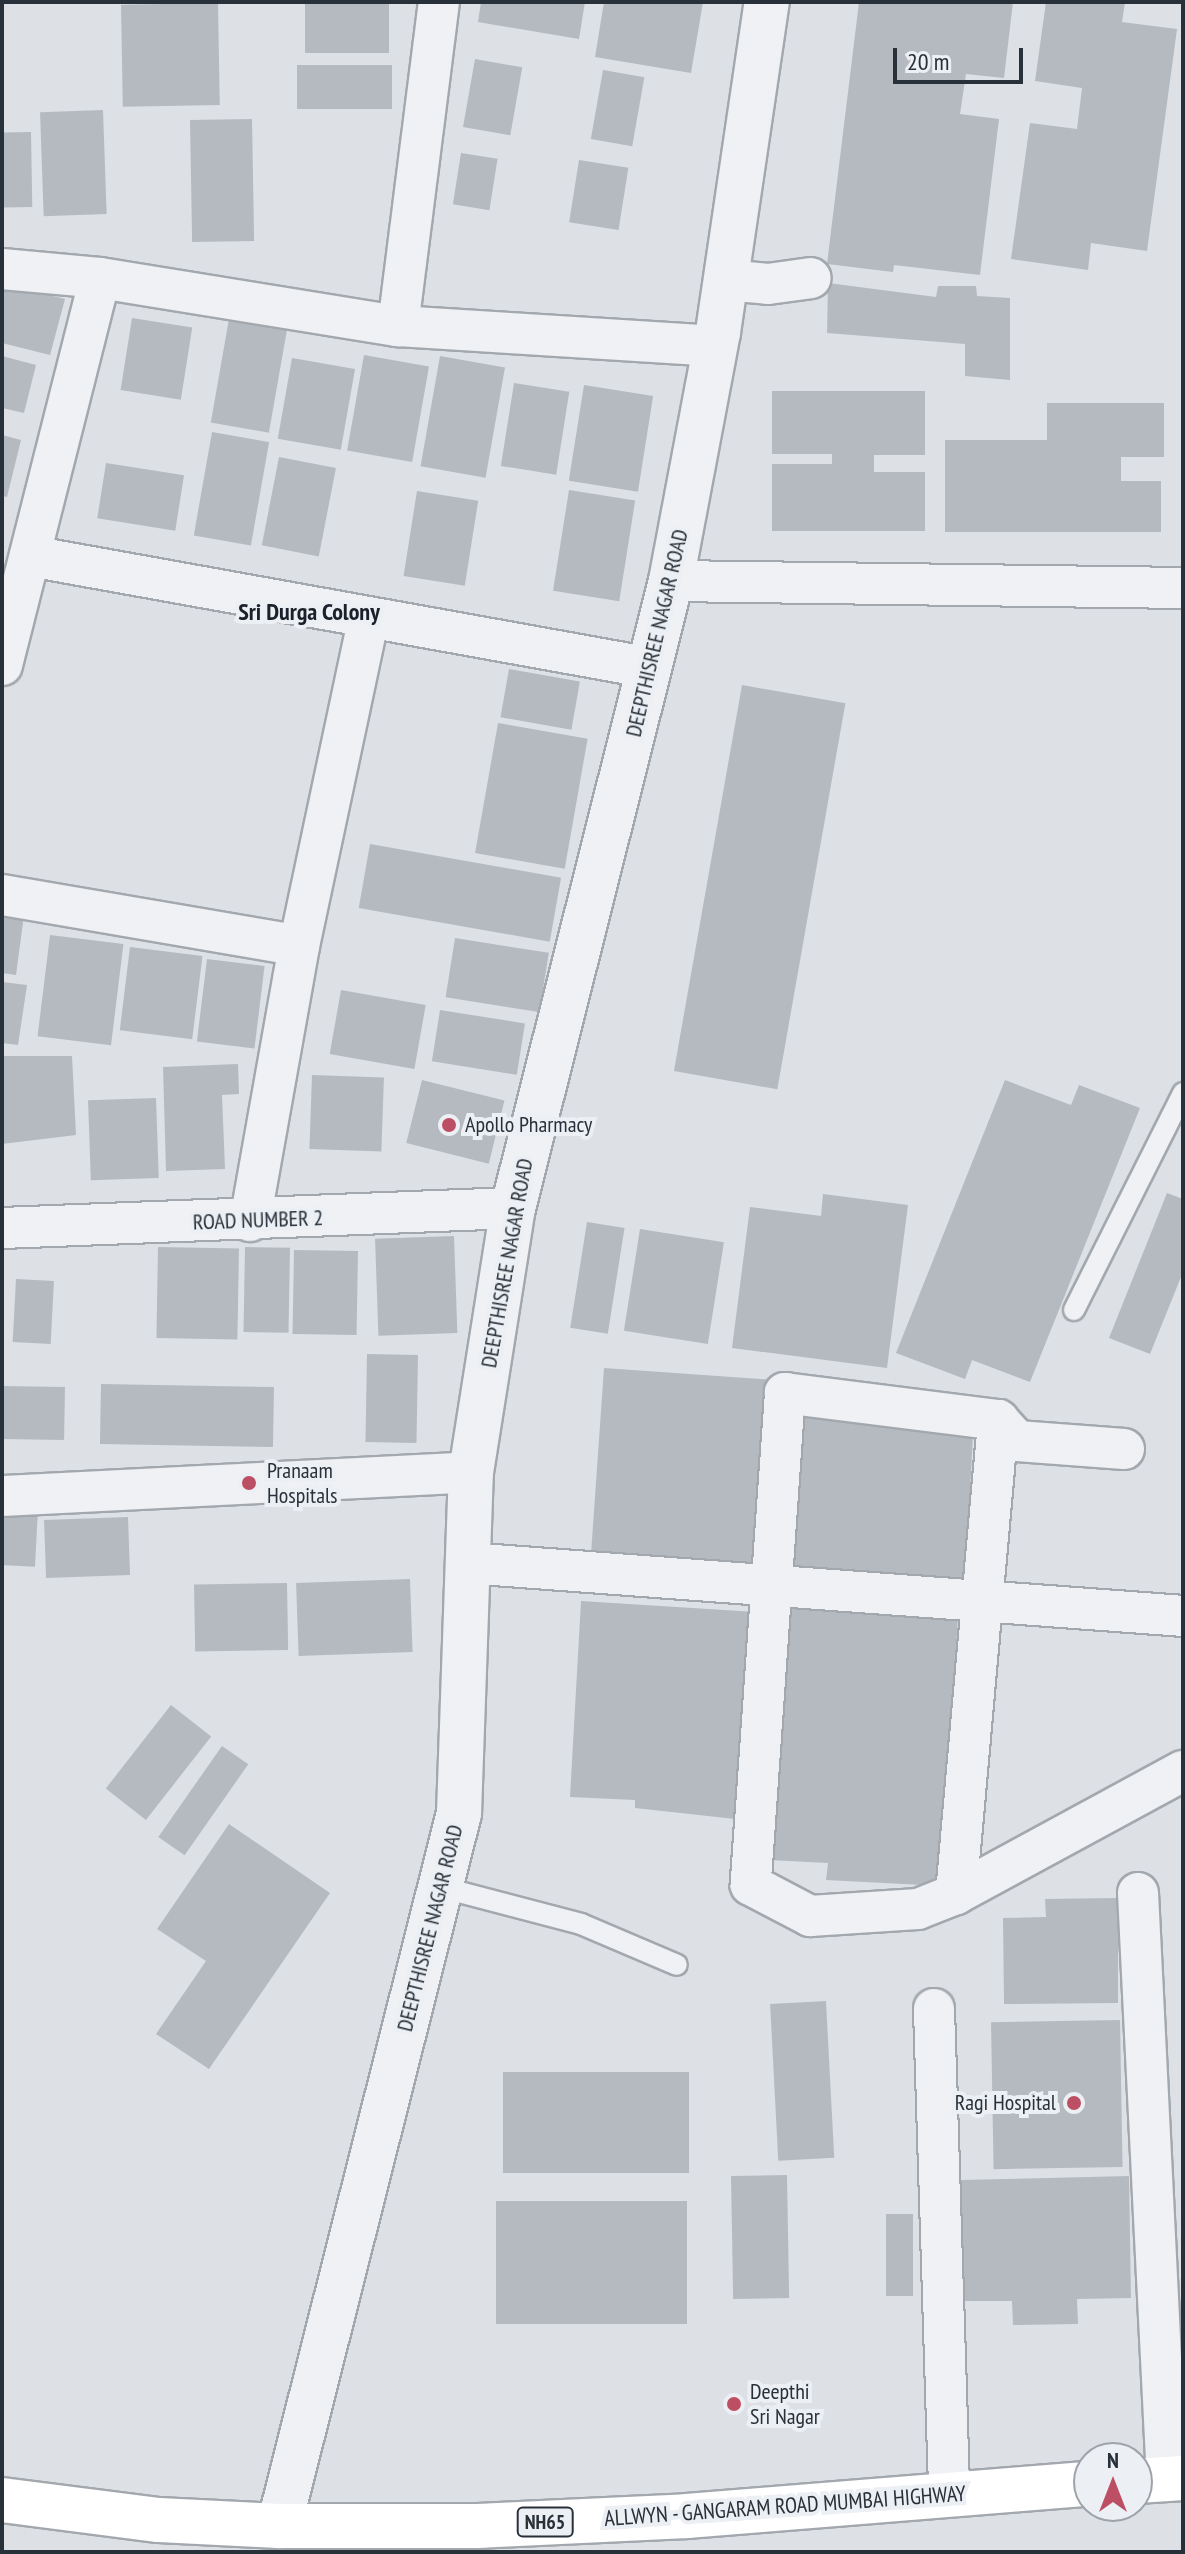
<!DOCTYPE html>
<style>
body{margin:0}
#map{position:relative;width:1185px;height:2554px;overflow:hidden;background:#dde1e5;font-family:"PT Sans Narrow",sans-serif}
div>[style]{position:absolute}
[style*='--x']{left:calc(var(--x)*1px);top:calc(var(--y)*1px);width:calc(var(--w)*1px);rotate:calc(var(--a)*1deg)}
.building>*{inset:0;background:#b5bac1;transform-origin:0 0}
.roads{filter:drop-shadow(2px 0 #a3a8ae) drop-shadow(-2px 0 #a3a8ae) drop-shadow(0 2px #a3a8ae) drop-shadow(0 -2px #a3a8ae)}
.service>*{height:20px;margin:-10px;padding:0 10px;transform-origin:10px;border-radius:10px;background:#eff1f4}
.minor>*{height:40px;margin:-20px;padding:0 20px;transform-origin:20px;border-radius:20px;background:#eff1f4}
.tertiary>*{height:44px;margin:-22px;padding:0 22px;transform-origin:22px;border-radius:22px;background:#eff1f4}
.trunk>*{height:44px;margin:-22px;padding:0 22px;transform-origin:22px;border-radius:22px;background:#fff}
.dots>*{width:22px;height:22px;translate:-50% -50%;box-sizing:border-box;border:4px solid #eceff3;border-radius:50%}
span{translate:-50% -50%;white-space:nowrap;text-align:center;line-height:1.15;-webkit-text-stroke:8px #eceff3;paint-order:stroke}
.shield-label span{padding:2px 6px;background:#eceff3;border:2px solid;border-radius:6px;-webkit-text-stroke-width:0}
.shield-label{font-size:20px;color:#28303a;font-weight:700}
.street-label{font-size:22px;color:#28303a}
.poi-label{font-size:22px;color:#28303a}
.left{translate:0 -50%;text-align:left}
.right{translate:-100% -50%;text-align:right}
.neighbourhood-label{font-size:24px;color:#1b212b;font-weight:700}
.frame{position:absolute;inset:0;border:4px solid #28303a;pointer-events:none}
.north{position:absolute;left:1073px;top:2442px;width:80px;height:80px;box-sizing:border-box;background:#eceff3;border:2px solid #9ea3a9;border-radius:50%;rotate:0deg;font-size:22px;font-weight:700;line-height:32px;text-align:center;color:#28303a}
.north::after{content:'';display:block;margin:auto;width:28px;height:36px;background:#bd4f65;clip-path:polygon(50% 0,100% 100%,50% 72%,0 100%)}
.scale{position:absolute;left:893px;top:48px;width:130px;height:36px;box-sizing:border-box;border:4px solid #28303a;border-top:0;padding-left:10px;font-size:24px;line-height:28px;white-space:nowrap;color:#28303a;-webkit-text-stroke:6px #eceff3;paint-order:stroke}
</style>
<div id="map">
<div class="building">
<div style="left:305px;top:2px;width:84px;height:51px"></div>
<div style="clip-path:polygon(481px 2px,585px 2px,579px 39px,478px 22px)"></div>
<div style="clip-path:polygon(604px 2px,703px 2px,691px 73px,595px 57px)"></div>
<div style="clip-path:polygon(859px 2px,1013px 2px,1004px 78px,966px 74px,960px 114px,999px 119px,980px 275px,894px 265px,893px 272px,827px 264px)"></div>
<div style="clip-path:polygon(1046px 2px,1125px 2px,1122px 22px,1177px 29px,1147px 251px,1091px 243px,1088px 270px,1011px 259px,1030px 123px,1077px 129px,1082px 88px,1035px 81px)"></div>
<div style="left:218px;top:3px;width:102px;height:97px;rotate:89deg"></div>
<div style="left:475px;top:59px;width:48px;height:69px;rotate:10deg"></div>
<div style="left:392px;top:65px;width:44px;height:95px;rotate:90deg"></div>
<div style="left:603px;top:70px;width:42px;height:70px;rotate:10deg"></div>
<div style="left:103px;top:110px;width:104px;height:63px;rotate:88deg"></div>
<div style="left:252px;top:119px;width:122px;height:62px;rotate:89deg"></div>
<div style="left:31px;top:132px;width:75px;height:29px;rotate:89deg"></div>
<div style="left:461px;top:153px;width:37px;height:52px;rotate:9deg"></div>
<div style="left:579px;top:160px;width:50px;height:63px;rotate:9deg"></div>
<div style="clip-path:polygon(2px 283px,65px 299px,50px 355px,2px 343px)"></div>
<div style="clip-path:polygon(828px 283px,936px 297px,938px 286px,976px 286px,977px 296px,1010px 298px,1010px 380px,965px 376px,965px 344px,827px 333px)"></div>
<div style="left:132px;top:318px;width:61px;height:73px;rotate:9deg"></div>
<div style="left:229px;top:319px;width:59px;height:105px;rotate:10deg"></div>
<div style="left:364px;top:355px;width:66px;height:97px;rotate:10deg"></div>
<div style="clip-path:polygon(2px 356px,36px 365px,24px 413px,2px 408px)"></div>
<div style="left:440px;top:356px;width:66px;height:112px;rotate:10deg"></div>
<div style="left:292px;top:358px;width:64px;height:82px;rotate:10deg"></div>
<div style="left:514px;top:383px;width:56px;height:84px;rotate:9deg"></div>
<div style="left:584px;top:385px;width:70px;height:97px;rotate:9deg"></div>
<div style="clip-path:polygon(772px 391px,925px 391px,925px 455px,874px 455px,874px 472px,925px 472px,925px 531px,772px 531px,772px 464px,832px 464px,832px 454px,772px 454px)"></div>
<div style="clip-path:polygon(1047px 403px,1164px 403px,1164px 457px,1121px 457px,1121px 481px,1161px 481px,1161px 532px,945px 532px,945px 440px,1047px 440px)"></div>
<div style="left:212px;top:432px;width:58px;height:105px;rotate:10deg"></div>
<div style="clip-path:polygon(2px 435px,21px 440px,7px 497px,2px 496px)"></div>
<div style="left:279px;top:457px;width:58px;height:90px;rotate:11deg"></div>
<div style="left:106px;top:463px;width:79px;height:56px;rotate:9deg"></div>
<div style="left:569px;top:490px;width:67px;height:102px;rotate:9deg"></div>
<div style="left:417px;top:491px;width:62px;height:86px;rotate:9deg"></div>
<div style="left:509px;top:669px;width:72px;height:49px;rotate:10deg"></div>
<div style="left:742px;top:685px;width:105px;height:392px;rotate:10deg"></div>
<div style="left:498px;top:723px;width:91px;height:132px;rotate:10deg"></div>
<div style="left:370px;top:844px;width:194px;height:65px;rotate:10deg"></div>
<div style="clip-path:polygon(2px 912px,24px 915px,16px 975px,2px 973px)"></div>
<div style="left:50px;top:935px;width:74px;height:102px;rotate:7deg"></div>
<div style="left:455px;top:938px;width:95px;height:60px;rotate:9deg"></div>
<div style="left:130px;top:947px;width:73px;height:84px;rotate:7deg"></div>
<div style="left:207px;top:959px;width:58px;height:83px;rotate:7deg"></div>
<div style="clip-path:polygon(2px 982px,27px 985px,18px 1045px,2px 1043px)"></div>
<div style="left:341px;top:990px;width:86px;height:65px;rotate:10deg"></div>
<div style="left:440px;top:1010px;width:86px;height:52px;rotate:9deg"></div>
<div style="clip-path:polygon(2px 1056px,72px 1056px,76px 1135px,2px 1144px)"></div>
<div style="clip-path:polygon(238px 1064px,239px 1094px,222px 1095px,225px 1169px,166px 1171px,163px 1067px)"></div>
<div style="left:312px;top:1075px;width:72px;height:74px;rotate:2deg"></div>
<div style="left:422px;top:1080px;width:85px;height:65px;rotate:14deg"></div>
<div style="clip-path:polygon(1005px 1080px,1071px 1105px,1079px 1085px,1140px 1108px,1030px 1382px,972px 1360px,965px 1379px,896px 1353px)"></div>
<div style="left:156px;top:1098px;width:80px;height:68px;rotate:88deg"></div>
<div style="clip-path:polygon(1167px 1193px,1183px 1199px,1183px 1272px,1150px 1354px,1109px 1338px)"></div>
<div style="clip-path:polygon(823px 1194px,908px 1205px,887px 1368px,732px 1348px,750px 1207px,821px 1216px)"></div>
<div style="left:587px;top:1222px;width:38px;height:107px;rotate:9deg"></div>
<div style="left:640px;top:1229px;width:85px;height:103px;rotate:9deg"></div>
<div style="left:454px;top:1236px;width:97px;height:79px;rotate:88deg"></div>
<div style="left:158px;top:1247px;width:81px;height:91px;rotate:1deg"></div>
<div style="left:245px;top:1247px;width:45px;height:85px;rotate:1deg"></div>
<div style="left:294px;top:1250px;width:64px;height:84px;rotate:1deg"></div>
<div style="left:16px;top:1279px;width:38px;height:63px;rotate:3deg"></div>
<div style="left:367px;top:1354px;width:51px;height:88px;rotate:1deg"></div>
<div style="left:604px;top:1368px;width:175px;height:190px;rotate:4deg"></div>
<div style="left:101px;top:1384px;width:173px;height:60px;rotate:1deg"></div>
<div style="left:2px;top:1386px;width:63px;height:53px;rotate:1deg"></div>
<div style="left:796px;top:1411px;width:178px;height:162px;rotate:3deg"></div>
<div style="left:2px;top:1508px;width:36px;height:57px;rotate:3deg"></div>
<div style="left:128px;top:1517px;width:58px;height:84px;rotate:88deg"></div>
<div style="left:410px;top:1579px;width:73px;height:114px;rotate:88deg"></div>
<div style="left:287px;top:1583px;width:67px;height:93px;rotate:89deg"></div>
<div style="clip-path:polygon(581px 1601px,756px 1612px,744px 1820px,635px 1808px,635px 1800px,570px 1797px)"></div>
<div style="clip-path:polygon(782px 1606px,958px 1615px,943px 1886px,826px 1880px,828px 1863px,768px 1860px)"></div>
<div style="left:171px;top:1705px;width:51px;height:106px;rotate:38deg"></div>
<div style="left:222px;top:1746px;width:32px;height:111px;rotate:35deg"></div>
<div style="clip-path:polygon(229px 1824px,330px 1893px,209px 2069px,156px 2034px,206px 1961px,157px 1929px)"></div>
<div style="clip-path:polygon(1118px 1898px,1118px 2003px,1004px 2004px,1003px 1918px,1046px 1917px,1045px 1899px)"></div>
<div style="left:826px;top:2001px;width:157px;height:56px;rotate:87deg"></div>
<div style="left:1120px;top:2020px;width:147px;height:129px;rotate:89deg"></div>
<div style="left:503px;top:2072px;width:186px;height:101px"></div>
<div style="left:787px;top:2175px;width:123px;height:56px;rotate:89deg"></div>
<div style="clip-path:polygon(1129px 2176px,1131px 2298px,1077px 2299px,1078px 2324px,1013px 2325px,1012px 2301px,964px 2301px,961px 2180px)"></div>
<div style="left:496px;top:2201px;width:191px;height:123px"></div>
<div style="left:886px;top:2214px;width:27px;height:82px"></div>
</div>
<div class="roads">
<div class="service">
<div style="--x:1074;--y:1310;--w:243;--a:-63.3"></div>
<div style="--x:444;--y:1888;--w:142;--a:14.7"></div>
<div style="--x:581;--y:1924;--w:104;--a:23.1"></div>
</div>
<div class="minor">
<div style="--x:2;--y:269;--w:98;--a:5.2"></div>
<div style="--x:100;--y:278;--w:302;--a:9.2"></div>
<div style="--x:398;--y:326;--w:319;--a:3.6"></div>
<div style="--x:726;--y:280;--w:42;--a:5.4"></div>
<div style="--x:768;--y:284;--w:43;--a:-7.9"></div>
<div style="--x:398;--y:326;--w:327;--a:-82.8"></div>
<div style="--x:30;--y:556;--w:631;--a:10.22"></div>
<div style="--x:671;--y:581;--w:512;--a:0.78"></div>
<div style="--x:2;--y:665;--w:399;--a:-75.8"></div>
<div style="--x:2;--y:895;--w:301;--a:9.7"></div>
<div style="--x:299;--y:946;--w:333;--a:-78"></div>
<div style="--x:250;--y:1221;--w:279;--a:-79.9"></div>
<div style="--x:2;--y:1228;--w:511;--a:-2.24"></div>
<div style="--x:1124;--y:1449;--w:107;--a:-175.7"></div>
<div style="--x:1017;--y:1441;--w:28;--a:-132"></div>
<div style="--x:998;--y:1420;--w:215;--a:-172.8"></div>
<div style="--x:785;--y:1393;--w:493;--a:94"></div>
<div style="--x:751;--y:1885;--w:67;--a:27.7"></div>
<div style="--x:810;--y:1916;--w:108;--a:-3.7"></div>
<div style="--x:918;--y:1909;--w:41;--a:-21.5"></div>
<div style="--x:956;--y:1894;--w:258;--a:-28.5"></div>
<div style="--x:2;--y:1496;--w:470;--a:-2.9"></div>
<div style="--x:467;--y:1563;--w:718;--a:4.23"></div>
<div style="--x:1138;--y:1893;--w:587;--a:87.17"></div>
<div style="--x:956;--y:1894;--w:476;--a:-84.9"></div>
<div style="--x:934;--y:2009;--w:484;--a:88.2"></div>
</div>
<div class="tertiary">
<div style="--x:279;--y:2526;--w:735;--a:-75.83"></div>
<div style="--x:459;--y:1813;--w:341;--a:-88"></div>
<div style="--x:471;--y:1472;--w:267;--a:-81"></div>
<div style="--x:513;--y:1208;--w:647;--a:-75.86"></div>
<div style="--x:671;--y:581;--w:253;--a:-79.3"></div>
<div style="--x:718;--y:332;--w:334;--a:-81.6"></div>
</div>
<div class="trunk">
<div style="--x:1137;--y:2481;--w:46;--a:-3.7"></div>
<div style="--x:2;--y:2500;--w:158;--a:7.3"></div>
<div style="--x:159;--y:2520;--w:120;--a:2.9"></div>
<div style="--x:279;--y:2526;--w:198;--a:0"></div>
<div style="--x:477;--y:2526;--w:210;--a:-2.7"></div>
<div style="--x:687;--y:2516;--w:403;--a:-4.6"></div>
</div>
</div>
<div class="dots">
<div style="left:449px;top:1125px;background:#bd4f65"></div>
<div style="left:249px;top:1483px;background:#bd4f65"></div>
<div style="left:1074px;top:2103px;background:#bd4f65"></div>
<div style="left:734px;top:2404px;background:#bd4f65"></div>
</div>
<div class="shield-label">
<span style="left:545px;top:2522px">NH65</span>
</div>
<div class="street-label">
<span style="left:657px;top:633px;rotate:-77deg">DEEPTHISREE NAGAR ROAD</span>
<span style="left:258px;top:1220px;rotate:-2deg">ROAD NUMBER 2</span>
<span style="left:507px;top:1263px;rotate:-80deg">DEEPTHISREE NAGAR ROAD</span>
<span style="left:430px;top:1928px;rotate:-76deg">DEEPTHISREE NAGAR ROAD</span>
<span style="left:785px;top:2506px;rotate:-4deg">ALLWYN - GANGARAM ROAD MUMBAI HIGHWAY</span>
</div>
<div class="poi-label">
<span class="left" style="left:465px;top:1125px">Apollo Pharmacy</span>
<span class="left" style="left:267px;top:1483px">Pranaam<br>Hospitals</span>
<span class="right" style="left:1056px;top:2103px">Ragi Hospital</span>
<span class="left" style="left:750px;top:2404px">Deepthi<br>Sri Nagar</span>
</div>
<div class="neighbourhood-label">
<span style="left:309px;top:612px">Sri Durga Colony</span>
</div>
<div class="frame"></div>
<div class="north">N</div>
<div class="scale">20 m</div>
</div>
